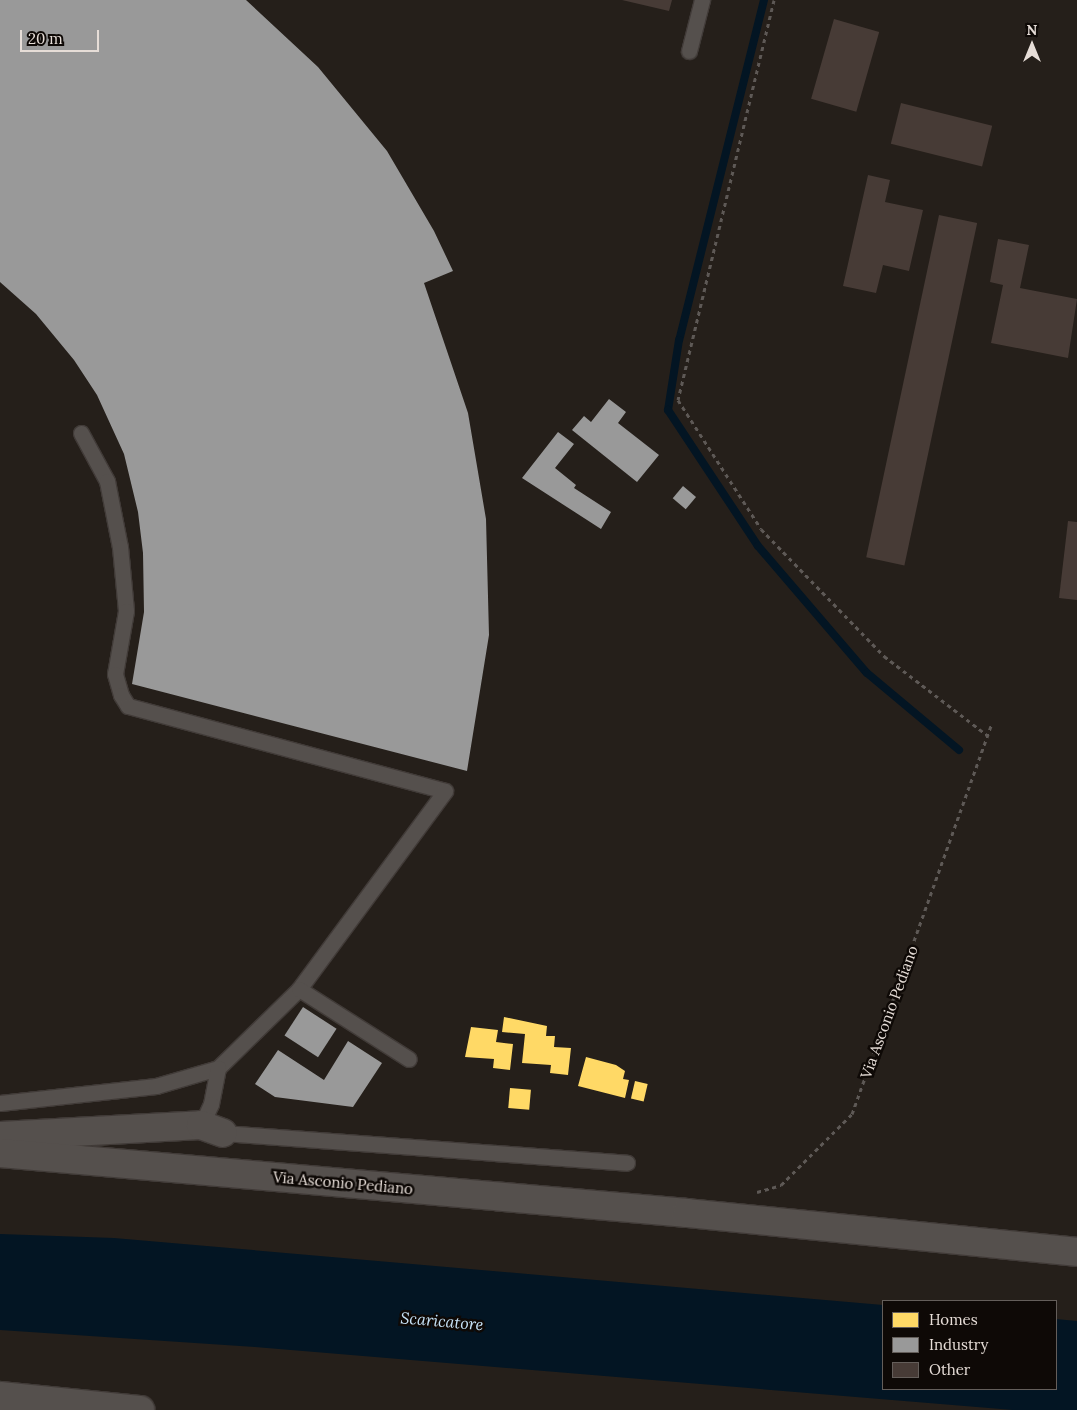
<!DOCTYPE html>
<style>
body{margin:0}
#map{position:relative;width:1077px;height:1410px;overflow:hidden;background:#251f1a;font-family:Lora,serif}
div>[style]{position:absolute}
[style*='--x']{left:calc(var(--x)*1px);top:calc(var(--y)*1px);width:calc(var(--w)*1px);rotate:calc(var(--a)*1deg)}
.water>*{inset:0;background:#031523}
.homes>*{inset:0;background:#ffd966;transform-origin:0 0}
.industry>*{inset:0;background:#999;transform-origin:0 0}
.stream>*{height:8px;margin:-4px;padding:0 4px;transform-origin:4px;border-radius:4px;background:#031523}
.building>*{inset:0;background:#473b36;transform-origin:0 0}
.path>*{height:3px;margin-top:-1.5px;transform-origin:0;background:repeating-linear-gradient(90deg,#5e5956 0 4px,transparent 0 8px)}
.roads{filter:drop-shadow(1px 0 #413b38) drop-shadow(-1px 0 #413b38) drop-shadow(0 1px #413b38) drop-shadow(0 -1px #413b38)}
.service>*{height:15px;margin:-7.5px;padding:0 7.5px;transform-origin:7.5px;border-radius:7.5px;background:#55504d}
.minor>*{height:28px;margin:-14px;padding:0 14px;transform-origin:14px;border-radius:14px;background:#55504d}
span{translate:-50% -50%;white-space:nowrap;text-align:center;line-height:1.15;-webkit-text-stroke:5px #0e0906;paint-order:stroke}
.street-label{font-size:15px;color:#e6ddd7}
.water-label{font-size:16px;color:#c7e3f8;font-style:italic}
.legend{position:absolute;left:882px;top:1300px;width:175px;height:90px;box-sizing:border-box;background:#0e0906;border:1px solid #645e5a;margin:0;padding:6px 9px;list-style:none;font-size:15px;color:#e6ddd7}
.legend li{display:flex;align-items:center;gap:10px;height:25px}
.legend b{width:25px;border:1px solid #645e5a}
.north{position:absolute;left:1007px;top:20px;width:50px;height:50px;-webkit-text-stroke:4px #0e0906;paint-order:stroke;rotate:0deg;font-size:14px;font-weight:700;line-height:20px;text-align:center;color:#e6ddd7}
.north::after{content:'';display:block;margin:auto;width:18px;height:22px;background:#e6ddd7;clip-path:polygon(50% 0,100% 100%,50% 72%,0 100%)}
.scale{position:absolute;left:20px;top:30px;width:79px;height:22px;box-sizing:border-box;border:2px solid #e6ddd7;border-top:0;padding-left:6px;font-size:15px;line-height:18px;white-space:nowrap;color:#e6ddd7;-webkit-text-stroke:4px #0e0906;paint-order:stroke}
</style>
<div id="map">
<div class="water">
<div style="clip-path:polygon(0 1234px,114px 1238px,883px 1305px,883px 1389px,1056px 1389px,1056px 1319px,1077px 1321px,1077px 1410px,1013px 1410px,255px 1347px,0 1330px)"></div>
</div>
<div class="homes">
<div style="clip-path:polygon(504px 1017px,547px 1026px,546px 1036px,555px 1036px,554px 1047px,571px 1048px,568px 1075px,550px 1073px,551px 1065px,522px 1063px,525px 1034px,502px 1032px)"></div>
<div style="clip-path:polygon(471px 1027px,498px 1030px,496px 1042px,513px 1044px,510px 1070px,493px 1068px,494px 1059px,465px 1057px)"></div>
<div style="clip-path:polygon(586px 1057px,616px 1065px,625px 1071px,623px 1079px,629px 1080px,625px 1098px,578px 1086px)"></div>
<div style="left:635px;top:1081px;width:13px;height:18px;rotate:13deg"></div>
<div style="left:510px;top:1088px;width:21px;height:20px;rotate:5deg"></div>
</div>
<div class="industry">
<div style="clip-path:polygon(0 0,246px 0,318px 67px,387px 151px,434px 231px,453px 271px,424px 283px,468px 413px,486px 519px,489px 635px,467px 771px,132px 684px,144px 612px,143px 553px,138px 512px,124px 454px,97px 395px,74px 360px,36px 314px,0 282px)"></div>
<div style="clip-path:polygon(609px 399px,626px 412px,618px 423px,659px 455px,637px 482px,572px 430px,584px 416px,591px 422px)"></div>
<div style="clip-path:polygon(558px 432px,574px 444px,555px 468px,576px 485px,574px 488px,611px 512px,601px 529px,522px 478px)"></div>
<div style="left:683px;top:486px;width:17px;height:16px;rotate:40deg"></div>
<div style="left:303px;top:1007px;width:40px;height:34px;rotate:33deg"></div>
<div style="clip-path:polygon(348px 1041px,382px 1063px,353px 1107px,275px 1097px,255px 1084px,278px 1050px,324px 1080px)"></div>
</div>
<div class="stream">
<div style="--x:764;--y:0;--w:350;--a:104"></div>
<div style="--x:679;--y:340;--w:71;--a:98.9"></div>
<div style="--x:668;--y:410;--w:163;--a:56.5"></div>
<div style="--x:758;--y:546;--w:167;--a:49.4"></div>
<div style="--x:867;--y:673;--w:120;--a:39.9"></div>
</div>
<div class="building">
<div style="clip-path:polygon(622px 0,672px 0,669px 11px)"></div>
<div style="left:834px;top:19px;width:47px;height:83px;rotate:16deg"></div>
<div style="left:901px;top:103px;width:94px;height:42px;rotate:14deg"></div>
<div style="clip-path:polygon(868px 175px,890px 180px,885px 202px,923px 210px,909px 271px,883px 265px,876px 293px,843px 286px)"></div>
<div style="left:939px;top:215px;width:39px;height:350px;rotate:12deg"></div>
<div style="clip-path:polygon(998px 239px,1029px 245px,1020px 288px,1077px 299px,1068px 358px,991px 343px,1003px 285px,990px 282px)"></div>
<div style="clip-path:polygon(1068px 521px,1077px 522px,1077px 600px,1059px 598px)"></div>
</div>
<div class="path">
<div style="--x:774;--y:0;--w:411;--a:103.5"></div>
<div style="--x:678;--y:400;--w:153;--a:57.2"></div>
<div style="--x:761;--y:529;--w:177;--a:45.9"></div>
<div style="--x:884;--y:656;--w:130;--a:37.5"></div>
<div style="--x:757;--y:1192;--w:25;--a:-16"></div>
<div style="--x:781;--y:1185;--w:100;--a:-45"></div>
<div style="--x:852;--y:1114;--w:415;--a:-70.3"></div>
</div>
<div class="roads">
<div class="service">
<div style="--x:689;--y:51;--w:53;--a:-75.7"></div>
<div style="--x:81;--y:433;--w:55;--a:61.6"></div>
<div style="--x:107;--y:481;--w:67;--a:78.9"></div>
<div style="--x:120;--y:547;--w:64;--a:84.6"></div>
<div style="--x:126;--y:611;--w:64;--a:99.9"></div>
<div style="--x:115;--y:674;--w:22;--a:74"></div>
<div style="--x:121;--y:695;--w:13;--a:58"></div>
<div style="--x:128;--y:706;--w:328;--a:15"></div>
<div style="--x:445;--y:791;--w:246;--a:126.4"></div>
<div style="--x:299;--y:989;--w:113;--a:135.7"></div>
<div style="--x:299;--y:989;--w:130;--a:32.5"></div>
<div style="--x:0;--y:1103;--w:157;--a:-6.2"></div>
<div style="--x:156;--y:1086;--w:65;--a:-16.2"></div>
<div style="--x:218;--y:1068;--w:37;--a:101"></div>
<div style="--x:211;--y:1104;--w:23;--a:115"></div>
<div style="--x:223;--y:1133;--w:405;--a:4.2"></div>
</div>
<div class="minor">
<div style="--x:0;--y:1136;--w:201;--a:-3.1"></div>
<div style="--x:201;--y:1125;--w:23;--a:20"></div>
<div style="--x:0;--y:1153;--w:690;--a:4.99"></div>
<div style="--x:687;--y:1213;--w:392;--a:5.7"></div>
<div style="--x:0;--y:1396;--w:141;--a:5.7"></div>
</div>
</div>
<div class="street-label">
<span style="left:889px;top:1012px;rotate:-70deg">Via Asconio Pediano</span>
<span style="left:343px;top:1183px;rotate:5deg">Via Asconio Pediano</span>
</div>
<div class="water-label">
<span style="left:442px;top:1321px;rotate:5deg">Scaricatore</span>
</div>
<ul class="legend">
<li><b style="height:14px;background:#ffd966"></b>Homes</li>
<li><b style="height:14px;background:#999"></b>Industry</li>
<li><b style="height:14px;background:#473b36"></b>Other</li>
</ul>
<div class="north">N</div>
<div class="scale">20 m</div>
</div>
